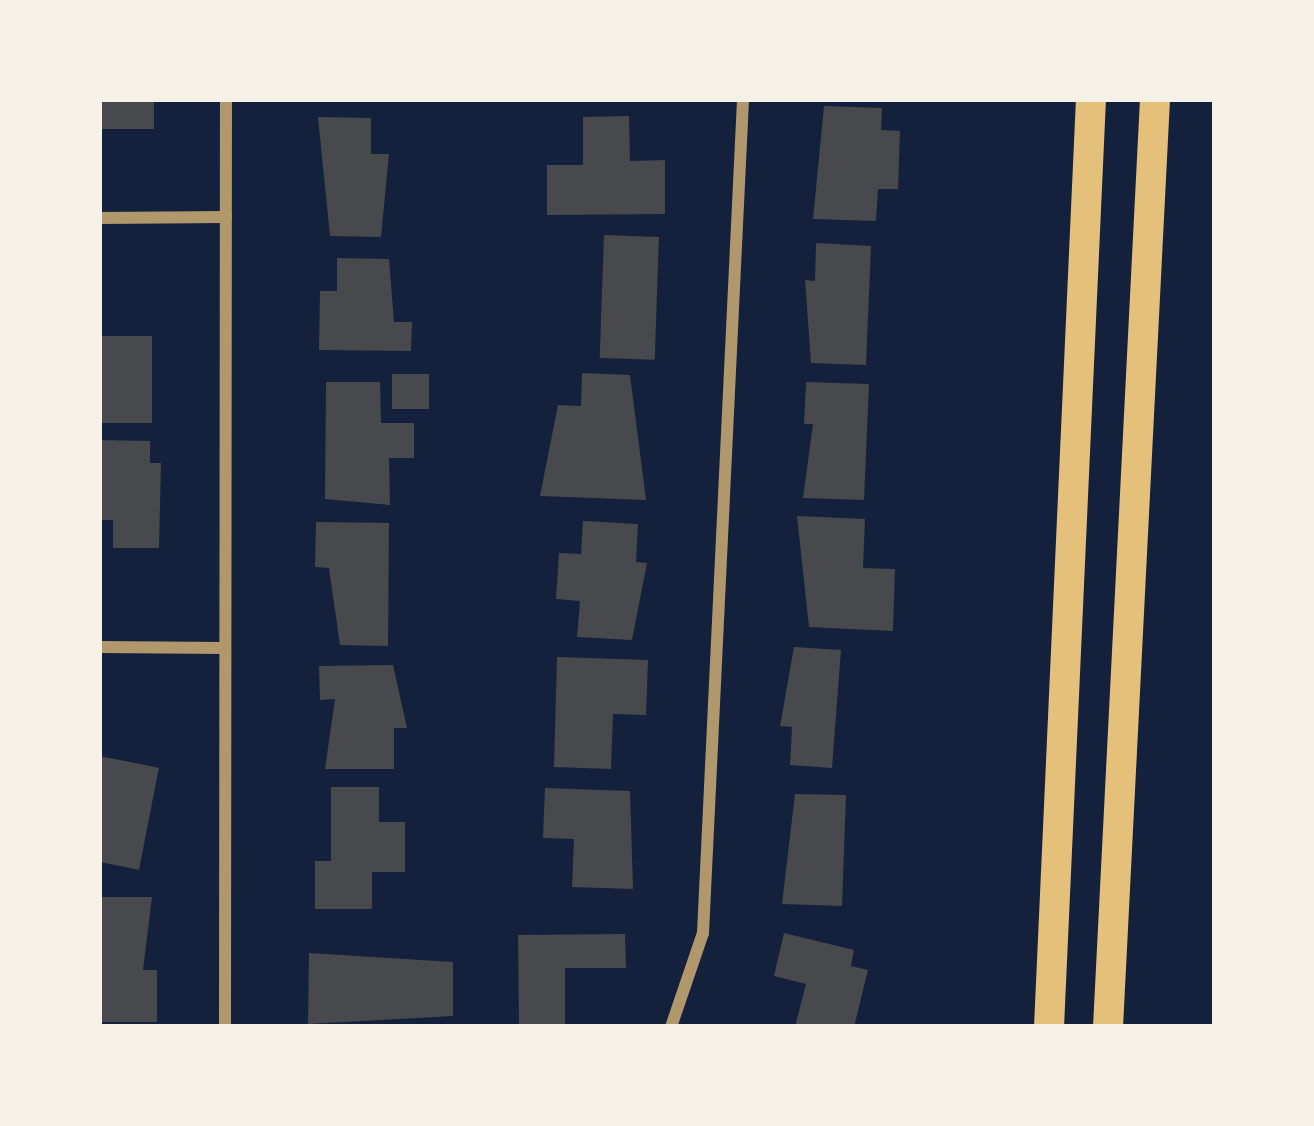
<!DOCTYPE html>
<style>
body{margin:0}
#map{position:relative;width:1314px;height:1126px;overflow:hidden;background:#14213d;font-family:"Noto Serif",serif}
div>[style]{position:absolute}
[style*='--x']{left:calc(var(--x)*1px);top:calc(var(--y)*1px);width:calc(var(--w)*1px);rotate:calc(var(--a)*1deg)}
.building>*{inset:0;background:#48494c;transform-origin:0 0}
.minor>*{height:12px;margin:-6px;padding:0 6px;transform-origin:6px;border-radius:6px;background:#b1986c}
.motorway>*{height:30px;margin:-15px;padding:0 15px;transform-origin:15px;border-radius:15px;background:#e5c07b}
span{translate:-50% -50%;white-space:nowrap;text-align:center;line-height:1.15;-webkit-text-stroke:12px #f6f1e7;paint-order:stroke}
.frame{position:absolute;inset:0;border:102px solid #f6f1e7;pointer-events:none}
</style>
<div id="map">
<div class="building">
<div style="left:99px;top:99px;width:55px;height:30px"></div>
<div style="clip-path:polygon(824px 106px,882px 108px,881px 130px,900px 131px,898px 189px,878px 189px,876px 221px,813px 219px)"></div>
<div style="clip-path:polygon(629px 116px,630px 161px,665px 160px,665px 214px,547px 215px,547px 165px,583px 165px,583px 117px)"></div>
<div style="clip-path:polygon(318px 117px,371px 118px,371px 154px,389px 154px,381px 237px,330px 236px)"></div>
<div style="left:604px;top:235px;width:55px;height:123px;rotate:2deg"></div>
<div style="clip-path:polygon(816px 243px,871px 246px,866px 365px,811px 363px,805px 280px,815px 281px)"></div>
<div style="clip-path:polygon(337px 258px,389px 259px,394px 322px,412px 322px,411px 351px,319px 350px,320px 291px,337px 291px)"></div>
<div style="left:99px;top:336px;width:53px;height:87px"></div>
<div style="clip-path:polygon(582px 373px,630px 375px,646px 500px,540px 496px,558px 405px,581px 406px)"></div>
<div style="left:392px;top:374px;width:37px;height:35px"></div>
<div style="clip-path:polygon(326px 382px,380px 382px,381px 423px,414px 423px,414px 458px,389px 458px,390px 505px,325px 499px)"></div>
<div style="clip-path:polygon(806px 382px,869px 384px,864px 500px,803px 498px,813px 424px,804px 424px)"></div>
<div style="clip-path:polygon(99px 440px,150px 441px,150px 463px,161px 463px,159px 548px,113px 548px,113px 520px,99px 520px)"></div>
<div style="clip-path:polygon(797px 516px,865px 519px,863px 568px,895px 569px,893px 631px,809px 627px)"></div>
<div style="clip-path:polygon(583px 521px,638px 524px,636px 562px,647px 563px,632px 640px,577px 637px,580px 601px,556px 599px,559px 553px,581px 554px)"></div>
<div style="clip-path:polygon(316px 522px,389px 523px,388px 646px,340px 645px,329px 568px,315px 567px)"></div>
<div style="clip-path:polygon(794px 647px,841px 650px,832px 768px,790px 765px,792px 727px,780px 726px)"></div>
<div style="clip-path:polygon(557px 657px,648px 660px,646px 715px,613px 714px,611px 769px,554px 767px)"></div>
<div style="clip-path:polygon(393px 665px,407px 728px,394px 728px,394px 769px,325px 769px,335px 699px,320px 700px,319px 666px)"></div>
<div style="left:99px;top:756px;width:61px;height:104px;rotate:11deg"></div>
<div style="clip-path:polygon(331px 787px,379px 787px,379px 822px,405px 822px,405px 872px,372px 872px,372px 909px,315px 909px,315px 861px,331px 861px)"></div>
<div style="clip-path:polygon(545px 788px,630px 791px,633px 889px,572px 887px,574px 839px,543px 838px)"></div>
<div style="clip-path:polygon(795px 794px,846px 795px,842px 906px,782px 904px)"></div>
<div style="clip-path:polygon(99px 897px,152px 897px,143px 970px,157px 970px,157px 1022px,99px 1022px)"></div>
<div style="clip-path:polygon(784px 933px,854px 950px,851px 966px,868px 970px,854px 1027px,795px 1027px,806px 984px,774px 976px)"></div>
<div style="clip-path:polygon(625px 934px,626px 968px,565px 968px,565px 1024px,519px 1024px,518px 935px)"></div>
<div style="clip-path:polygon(309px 953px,453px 962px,453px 1016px,308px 1024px)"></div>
</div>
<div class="minor">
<div style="--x:99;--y:218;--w:127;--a:-0.5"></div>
<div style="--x:99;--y:647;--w:126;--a:0.5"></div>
<div style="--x:225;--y:1027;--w:928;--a:-89.94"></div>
<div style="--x:671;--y:1027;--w:99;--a:-71.2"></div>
<div style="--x:703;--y:933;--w:835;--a:-87.25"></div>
</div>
<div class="motorway">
<div style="--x:1049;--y:1027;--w:929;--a:-87.41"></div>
<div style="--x:1108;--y:1027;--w:929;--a:-87.1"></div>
</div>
<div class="frame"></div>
</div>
